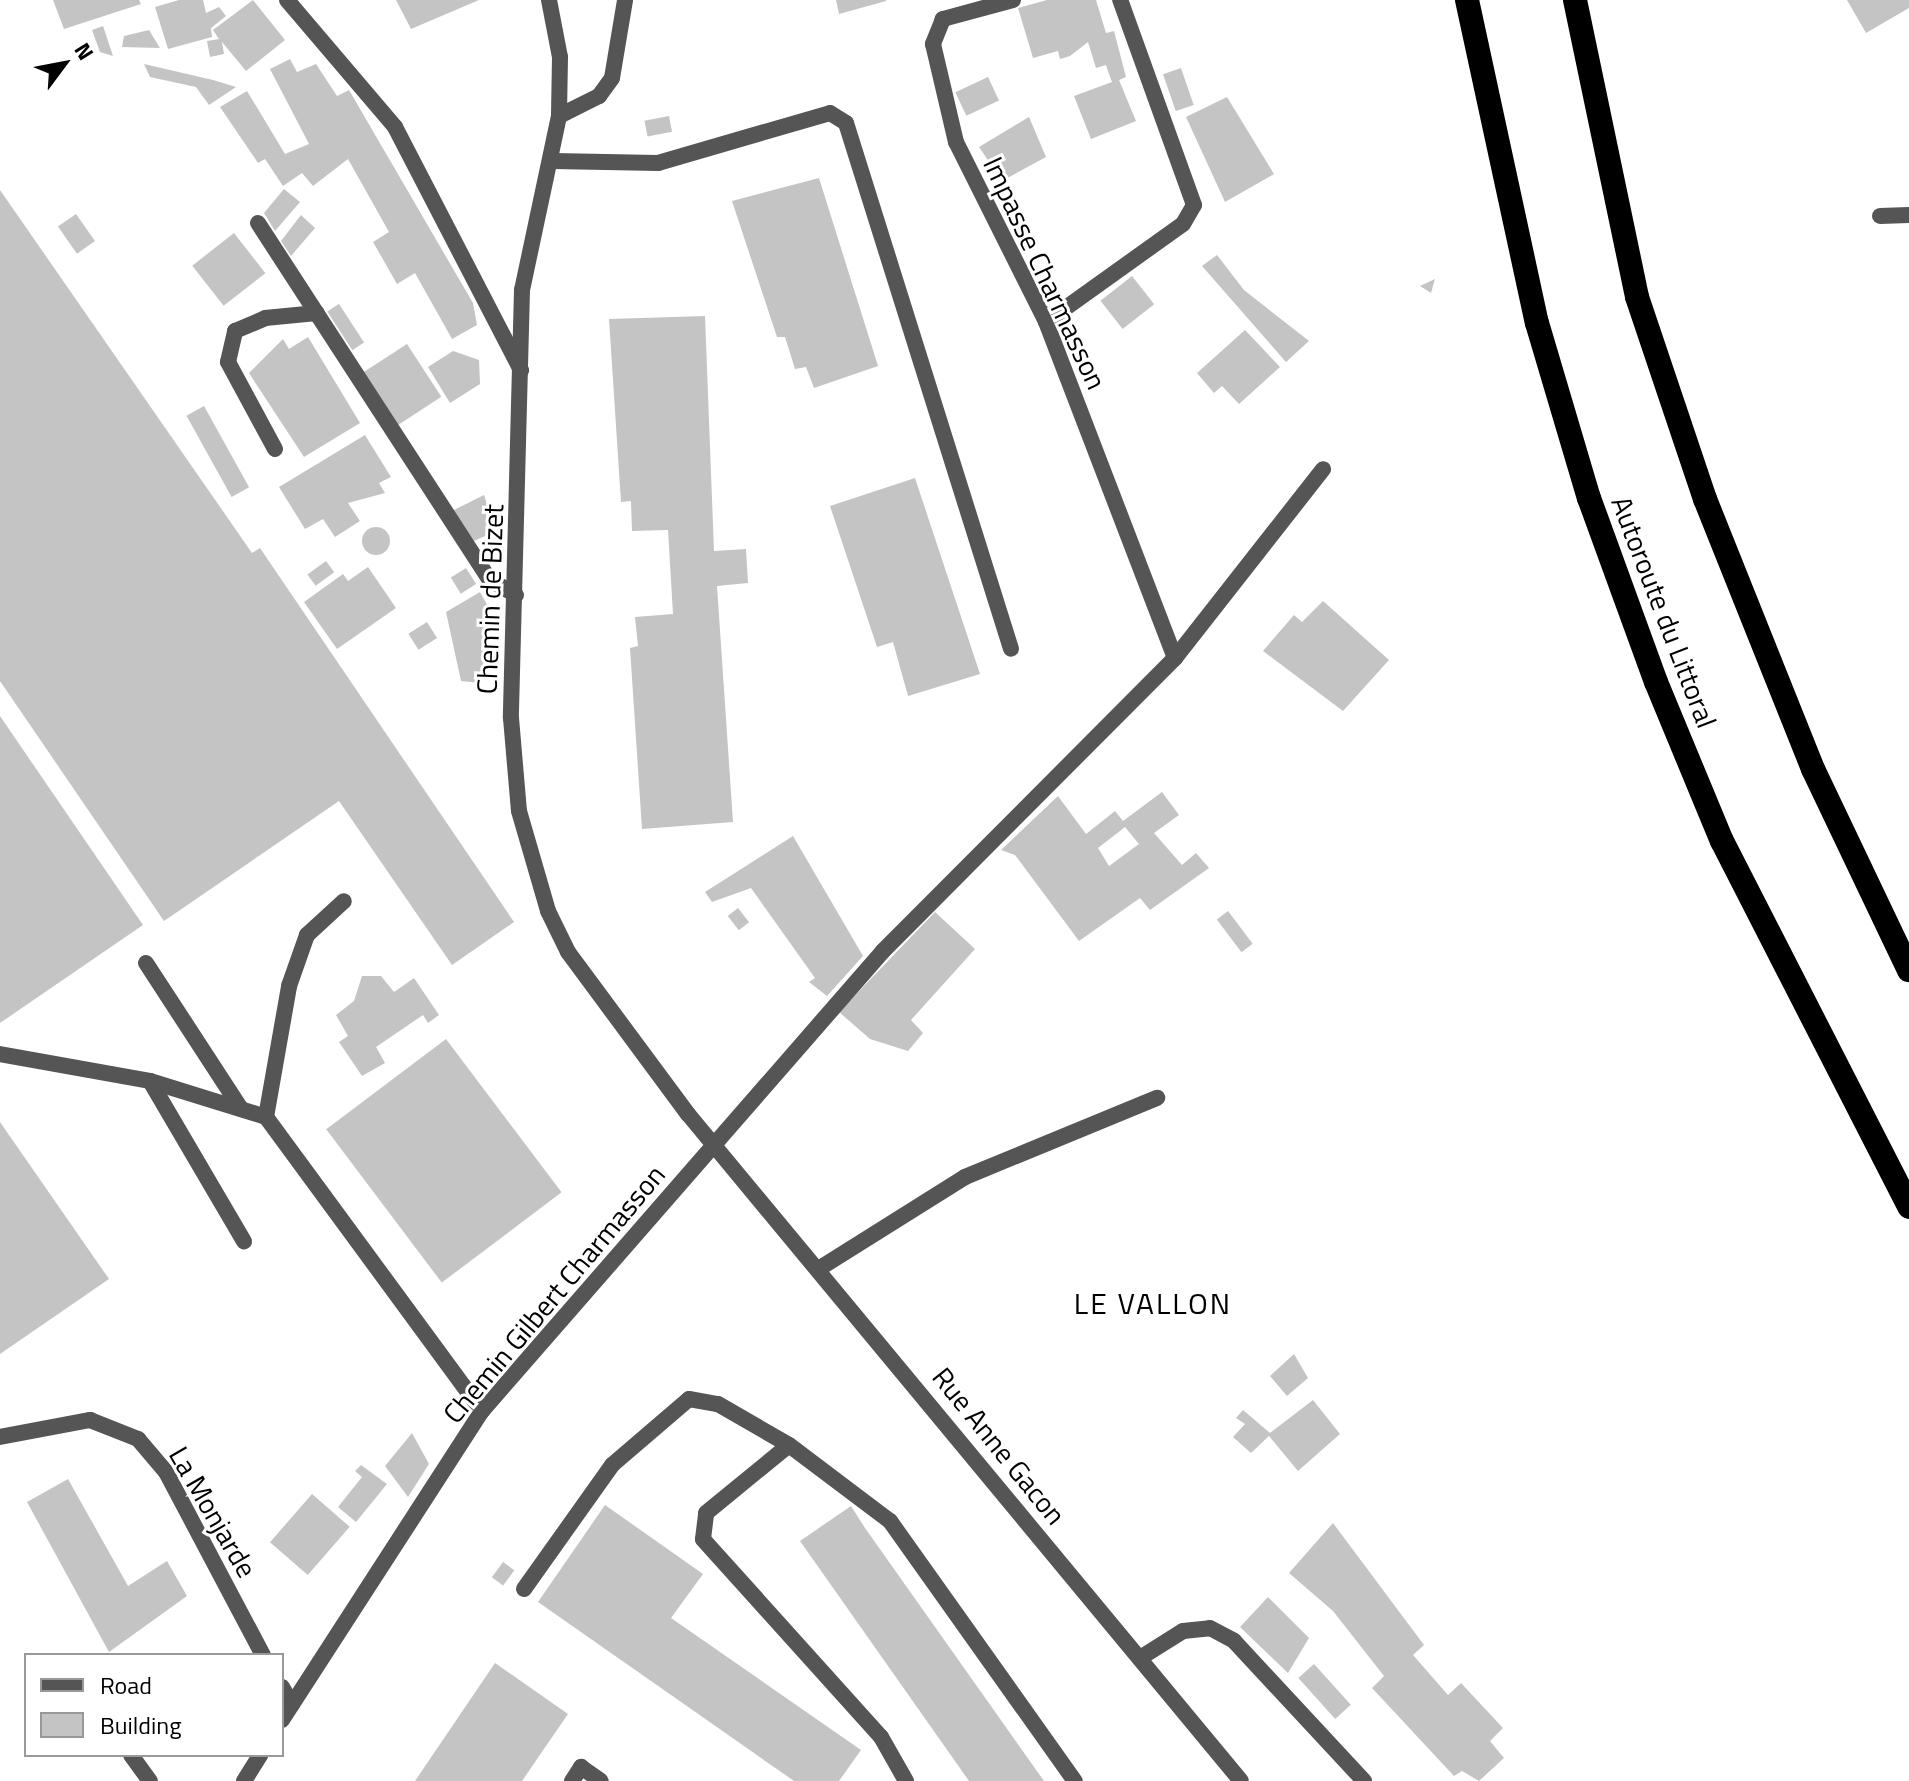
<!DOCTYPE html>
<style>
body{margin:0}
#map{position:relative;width:1909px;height:1781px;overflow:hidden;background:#fff;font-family:"Titillium Web",sans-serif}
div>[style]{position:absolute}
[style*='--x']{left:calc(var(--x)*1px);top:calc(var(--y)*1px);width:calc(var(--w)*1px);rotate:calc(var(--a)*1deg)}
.building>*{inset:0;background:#c4c4c4;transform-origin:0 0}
.round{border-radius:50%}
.service>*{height:16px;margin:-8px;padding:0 8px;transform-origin:8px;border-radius:8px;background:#555}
.minor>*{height:16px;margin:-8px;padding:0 8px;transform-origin:8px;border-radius:8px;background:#555}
.motorway>*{height:24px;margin:-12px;padding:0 12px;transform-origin:12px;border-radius:12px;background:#000}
span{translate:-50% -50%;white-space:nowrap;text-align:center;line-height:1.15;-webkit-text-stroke:6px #fff;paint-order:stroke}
.street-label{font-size:28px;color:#000}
.neighbourhood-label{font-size:30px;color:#000;letter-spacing:2px}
.legend{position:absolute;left:24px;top:1653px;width:260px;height:104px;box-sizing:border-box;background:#fff;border:2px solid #999;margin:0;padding:10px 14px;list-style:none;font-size:24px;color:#000}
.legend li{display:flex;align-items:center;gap:16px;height:40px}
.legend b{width:40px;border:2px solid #999}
.north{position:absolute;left:24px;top:24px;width:80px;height:80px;-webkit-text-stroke:6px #fff;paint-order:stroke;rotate:58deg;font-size:22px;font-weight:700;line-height:32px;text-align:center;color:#000}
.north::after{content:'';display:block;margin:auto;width:28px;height:36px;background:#000;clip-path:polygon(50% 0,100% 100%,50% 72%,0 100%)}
</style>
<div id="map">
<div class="building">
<div style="clip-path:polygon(53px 0,139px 0,141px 4px,64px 29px)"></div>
<div style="clip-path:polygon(179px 0,203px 0,206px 13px,219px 7px,226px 16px,211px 28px,212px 37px,168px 49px,155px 7px)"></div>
<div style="clip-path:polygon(253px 0,285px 40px,246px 71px,222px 42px,224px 54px,210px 57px,207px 41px,219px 39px,213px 30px)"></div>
<div style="clip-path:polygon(396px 0,479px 0,411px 29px)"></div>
<div style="clip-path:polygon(836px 0,886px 0,886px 1px,839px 14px)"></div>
<div style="clip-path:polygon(1047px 0,1096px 0,1106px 33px,1114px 31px,1126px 77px,1119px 80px,1136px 121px,1091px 139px,1074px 96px,1112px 82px,1109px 74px,1106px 65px,1096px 68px,1088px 42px,1070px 56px,1060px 59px,1058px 51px,1033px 58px,1018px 8px)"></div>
<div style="clip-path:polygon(1847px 0,1909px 0,1909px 8px,1866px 33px)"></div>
<div style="clip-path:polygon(103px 26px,113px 56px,100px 52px,92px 30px)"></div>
<div style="clip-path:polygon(149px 30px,160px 48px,122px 47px,124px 36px)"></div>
<div style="clip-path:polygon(290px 59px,297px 72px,316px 64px,337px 96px,349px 90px,473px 303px,477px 325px,452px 339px,415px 273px,397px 284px,373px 242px,389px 232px,348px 159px,313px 186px,302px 173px,283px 186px,265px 159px,258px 163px,220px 107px,247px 91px,285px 154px,309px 144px,270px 69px)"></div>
<div style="clip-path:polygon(144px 64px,213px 80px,236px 87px,209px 105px,196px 87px,150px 77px)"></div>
<div style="left:1181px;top:68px;width:39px;height:19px;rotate:71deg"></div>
<div style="left:988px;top:77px;width:26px;height:36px;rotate:65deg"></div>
<div style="clip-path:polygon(1227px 97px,1274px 174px,1225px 202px,1186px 117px)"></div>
<div style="left:669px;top:116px;width:16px;height:25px;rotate:79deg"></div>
<div style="clip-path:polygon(1029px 117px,1046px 157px,1002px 181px,979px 147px)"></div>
<div style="clip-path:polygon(819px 178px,878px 366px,814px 388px,806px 367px,795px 369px,785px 337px,777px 337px,732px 201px)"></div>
<div style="clip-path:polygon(284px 189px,300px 202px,275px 231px,264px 213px)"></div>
<div style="clip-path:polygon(0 190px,252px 553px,260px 548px,514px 922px,452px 965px,339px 801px,164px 921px,0 681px)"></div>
<div style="left:76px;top:214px;width:33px;height:22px;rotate:55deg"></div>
<div style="clip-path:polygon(301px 215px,315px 228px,291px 256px,281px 241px)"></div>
<div style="left:234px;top:233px;width:51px;height:53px;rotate:52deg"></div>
<div style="clip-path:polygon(1217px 255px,1244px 290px,1309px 341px,1286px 362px,1202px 266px)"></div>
<div style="left:1132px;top:276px;width:36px;height:40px;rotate:52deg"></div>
<div style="clip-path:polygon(1435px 279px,1431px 293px,1420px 286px)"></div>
<div style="left:339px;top:304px;width:46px;height:14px;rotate:57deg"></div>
<div style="clip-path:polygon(705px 316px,714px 551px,746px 549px,748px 583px,717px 586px,733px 822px,642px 829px,630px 648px,638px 646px,635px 617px,673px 614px,668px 530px,632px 531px,631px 501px,621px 502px,609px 319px)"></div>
<div style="clip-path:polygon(1245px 330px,1280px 367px,1239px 404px,1222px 386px,1214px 393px,1197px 373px)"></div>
<div style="clip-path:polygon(308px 337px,360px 423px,304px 457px,249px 373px,283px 339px,289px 349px)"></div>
<div style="left:407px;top:344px;width:63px;height:52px;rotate:57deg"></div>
<div style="clip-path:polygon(453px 351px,479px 360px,480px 384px,450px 403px,428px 367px)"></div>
<div style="left:204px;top:406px;width:93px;height:20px;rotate:61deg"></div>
<div style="clip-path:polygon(365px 435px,391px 477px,379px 483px,385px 493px,348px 503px,360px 521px,335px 537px,323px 519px,305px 529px,279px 487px)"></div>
<div style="clip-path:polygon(915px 478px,980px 674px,908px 696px,893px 642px,877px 647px,830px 506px)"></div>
<div style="clip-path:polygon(484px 495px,496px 531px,474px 541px,452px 511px)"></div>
<div class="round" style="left:362px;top:527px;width:28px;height:28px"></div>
<div style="left:326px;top:561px;width:14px;height:23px;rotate:54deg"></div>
<div style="clip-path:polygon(368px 567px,396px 608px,337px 649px,304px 602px,343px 574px,348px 581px)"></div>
<div style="left:466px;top:568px;width:19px;height:18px;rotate:58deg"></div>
<div style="clip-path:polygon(480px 592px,490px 610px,481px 683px,461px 681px,446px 612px)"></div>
<div style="clip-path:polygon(1323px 601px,1389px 660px,1343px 711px,1263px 651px,1294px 615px,1302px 622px)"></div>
<div style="left:427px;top:622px;width:19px;height:22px;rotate:58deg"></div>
<div style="clip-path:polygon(0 716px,143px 925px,0 1023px)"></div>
<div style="clip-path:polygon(evenodd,1162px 792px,1179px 815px,1154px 833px,1182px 865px,1196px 853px,1209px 868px,1150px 910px,1140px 898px,1079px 941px,1015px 855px,1001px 850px,1058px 796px,1086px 834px,1115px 811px,1123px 821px,1162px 792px,1125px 827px,1139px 844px,1109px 866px,1098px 848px,1125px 827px)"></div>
<div style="clip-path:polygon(793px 836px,863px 956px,827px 996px,809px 982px,815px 978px,751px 888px,712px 902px,705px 892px)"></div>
<div style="left:738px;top:908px;width:18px;height:13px;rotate:52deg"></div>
<div style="left:1228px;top:911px;width:41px;height:14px;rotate:53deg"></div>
<div style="clip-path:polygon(935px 912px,975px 949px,911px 1020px,923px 1033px,908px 1051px,870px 1039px,839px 1012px)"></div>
<div style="clip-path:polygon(362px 976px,381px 976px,394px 992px,414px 978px,439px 1015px,428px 1023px,423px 1015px,376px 1047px,385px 1063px,362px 1076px,339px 1042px,348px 1036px,336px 1015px,354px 1001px)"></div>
<div style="left:446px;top:1039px;width:192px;height:150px;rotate:53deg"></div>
<div style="clip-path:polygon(0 1122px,109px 1279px,0 1354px)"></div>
<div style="clip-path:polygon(1294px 1354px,1308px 1378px,1287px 1396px,1270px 1376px)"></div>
<div style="clip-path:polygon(1313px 1400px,1340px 1434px,1298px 1471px,1269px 1436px,1251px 1453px,1233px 1437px,1245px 1424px,1236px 1418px,1243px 1410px,1270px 1433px)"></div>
<div style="clip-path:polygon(412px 1433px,429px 1464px,408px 1497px,385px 1466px)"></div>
<div style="clip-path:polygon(361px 1465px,387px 1484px,356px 1522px,338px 1507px,362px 1477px,355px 1471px)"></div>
<div style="clip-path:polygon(68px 1479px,128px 1586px,167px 1561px,187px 1596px,109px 1652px,27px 1502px)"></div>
<div style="left:312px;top:1494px;width:50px;height:64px;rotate:41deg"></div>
<div style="clip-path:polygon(605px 1505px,703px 1574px,671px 1618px,861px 1750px,839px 1781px,794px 1781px,538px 1602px)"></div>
<div style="clip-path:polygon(851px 1506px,865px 1528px,1044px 1781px,969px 1781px,800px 1541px)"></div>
<div style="clip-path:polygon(1333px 1523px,1424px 1645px,1413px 1655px,1448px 1695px,1461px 1683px,1503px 1728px,1490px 1741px,1504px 1758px,1479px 1781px,1462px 1771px,1454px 1776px,1372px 1688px,1384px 1676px,1333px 1611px,1289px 1573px)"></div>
<div style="left:503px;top:1562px;width:14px;height:19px;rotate:36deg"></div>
<div style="clip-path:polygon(1268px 1597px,1309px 1638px,1288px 1673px,1240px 1627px)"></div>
<div style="clip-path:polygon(495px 1663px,568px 1714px,522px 1781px,415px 1781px)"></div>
<div style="left:1314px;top:1664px;width:55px;height:21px;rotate:48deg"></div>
</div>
<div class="service">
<div style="--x:553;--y:161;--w:105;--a:1.1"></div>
<div style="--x:658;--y:163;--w:179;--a:-16.2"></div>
<div style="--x:830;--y:113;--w:19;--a:32"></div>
<div style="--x:846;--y:123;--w:551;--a:72.58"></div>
<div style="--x:1880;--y:216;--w:29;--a:-2"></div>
<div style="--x:1046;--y:322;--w:168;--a:-35.6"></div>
<div style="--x:1183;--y:224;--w:22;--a:-60"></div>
<div style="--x:1194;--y:205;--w:218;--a:-109.8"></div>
<div style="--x:275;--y:449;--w:99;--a:-118.4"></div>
<div style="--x:228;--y:362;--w:32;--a:-77"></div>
<div style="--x:235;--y:331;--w:33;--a:-23"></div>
<div style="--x:265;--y:318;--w:52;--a:-5.5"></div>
<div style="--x:146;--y:963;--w:174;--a:56.9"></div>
<div style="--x:0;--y:1054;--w:152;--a:10.2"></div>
<div style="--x:150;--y:1081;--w:121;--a:17.2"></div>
<div style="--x:266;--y:1117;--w:365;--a:53.7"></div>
<div style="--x:150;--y:1081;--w:186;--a:59.6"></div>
<div style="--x:266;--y:1117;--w:133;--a:-80"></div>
<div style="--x:289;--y:986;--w:54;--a:-70.6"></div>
<div style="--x:307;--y:935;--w:50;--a:-42.6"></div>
<div style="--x:820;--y:1268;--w:171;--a:-32.1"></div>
<div style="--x:965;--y:1177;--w:208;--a:-22.4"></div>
<div style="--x:0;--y:1437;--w:92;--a:-10.7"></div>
<div style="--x:90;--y:1420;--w:52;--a:21.6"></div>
<div style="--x:138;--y:1439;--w:43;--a:49.7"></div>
<div style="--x:166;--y:1472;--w:207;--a:62.1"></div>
<div style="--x:524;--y:1589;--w:152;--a:-54.6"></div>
<div style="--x:612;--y:1465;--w:101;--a:-40.6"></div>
<div style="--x:689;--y:1399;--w:29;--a:10"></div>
<div style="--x:718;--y:1404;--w:82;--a:30"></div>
<div style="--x:1140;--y:1658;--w:51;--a:-32.1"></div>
<div style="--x:1183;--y:1631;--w:27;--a:-6"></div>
<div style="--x:1210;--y:1628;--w:27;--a:28"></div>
<div style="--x:1234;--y:1641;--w:191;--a:47.1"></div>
<div style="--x:282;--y:1687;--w:20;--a:60"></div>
<div style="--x:131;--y:1755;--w:32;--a:54"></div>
<div style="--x:572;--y:1781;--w:17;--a:-57"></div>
<div style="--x:581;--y:1767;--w:24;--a:35"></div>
<div style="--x:906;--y:1781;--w:51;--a:-119.6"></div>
<div style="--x:881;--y:1737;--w:266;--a:-132"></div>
<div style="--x:703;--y:1539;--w:26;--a:-83"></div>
<div style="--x:706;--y:1513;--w:107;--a:-39.3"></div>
<div style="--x:789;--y:1445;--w:126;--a:37"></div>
<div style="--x:890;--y:1521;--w:319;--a:54.6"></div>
</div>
<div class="minor">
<div style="--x:287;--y:0;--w:167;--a:49.6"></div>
<div style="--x:395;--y:127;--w:274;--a:62.6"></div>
<div style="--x:549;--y:0;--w:58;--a:79.1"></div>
<div style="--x:560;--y:57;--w:59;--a:91"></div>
<div style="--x:559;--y:116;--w:178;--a:102"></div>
<div style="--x:522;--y:290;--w:428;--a:91.5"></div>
<div style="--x:511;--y:718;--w:93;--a:85.1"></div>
<div style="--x:519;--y:811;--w:104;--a:73.8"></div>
<div style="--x:548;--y:911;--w:46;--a:64"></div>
<div style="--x:568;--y:952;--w:202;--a:53.5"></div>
<div style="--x:688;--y:1114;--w:866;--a:50.34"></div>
<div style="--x:1013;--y:0;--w:73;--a:164.8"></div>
<div style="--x:943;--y:19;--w:27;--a:112"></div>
<div style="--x:933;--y:44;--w:101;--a:76.8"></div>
<div style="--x:956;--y:142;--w:201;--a:63.4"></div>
<div style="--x:1046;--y:322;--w:360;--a:69"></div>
<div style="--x:559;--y:116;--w:45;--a:-26.6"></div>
<div style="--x:599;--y:96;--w:22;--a:-54"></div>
<div style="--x:612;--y:78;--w:79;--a:-80.5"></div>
<div style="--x:258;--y:223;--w:426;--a:57"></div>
<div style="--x:490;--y:580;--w:30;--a:30"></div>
<div style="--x:282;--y:1720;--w:368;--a:-57.1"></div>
<div style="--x:482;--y:1411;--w:610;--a:-48.92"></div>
<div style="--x:883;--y:951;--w:414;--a:-45.1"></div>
<div style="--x:1175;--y:658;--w:240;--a:-51.9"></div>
<div style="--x:244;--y:1781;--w:31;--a:-58"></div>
</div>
<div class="motorway">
<div style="--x:1467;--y:0;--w:330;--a:77.8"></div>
<div style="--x:1537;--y:323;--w:183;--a:73.5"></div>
<div style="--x:1589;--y:498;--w:196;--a:70"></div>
<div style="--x:1656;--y:682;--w:172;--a:67.5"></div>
<div style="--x:1722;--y:841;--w:411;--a:62.9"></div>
<div style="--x:1575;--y:0;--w:303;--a:78.2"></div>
<div style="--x:1637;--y:297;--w:213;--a:71.4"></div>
<div style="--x:1705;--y:499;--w:291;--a:68.2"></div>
<div style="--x:1813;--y:769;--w:223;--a:64.5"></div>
</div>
<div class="street-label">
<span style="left:1045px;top:273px;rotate:65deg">Impasse Charmasson</span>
<span style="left:490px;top:599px;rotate:-88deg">Chemin de Bizet</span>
<span style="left:1664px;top:612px;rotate:69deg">Autoroute du Littoral</span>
<span style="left:554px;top:1294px;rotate:-50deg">Chemin Gilbert Charmasson</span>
<span style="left:999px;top:1446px;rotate:51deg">Rue Anne Gacon</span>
<span style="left:213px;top:1512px;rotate:60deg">La Monjarde</span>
</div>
<div class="neighbourhood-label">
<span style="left:1153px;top:1303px">LE VALLON</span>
</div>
<ul class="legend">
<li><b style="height:10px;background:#555"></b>Road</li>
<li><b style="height:22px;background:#c4c4c4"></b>Building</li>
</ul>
<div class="north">N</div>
</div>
